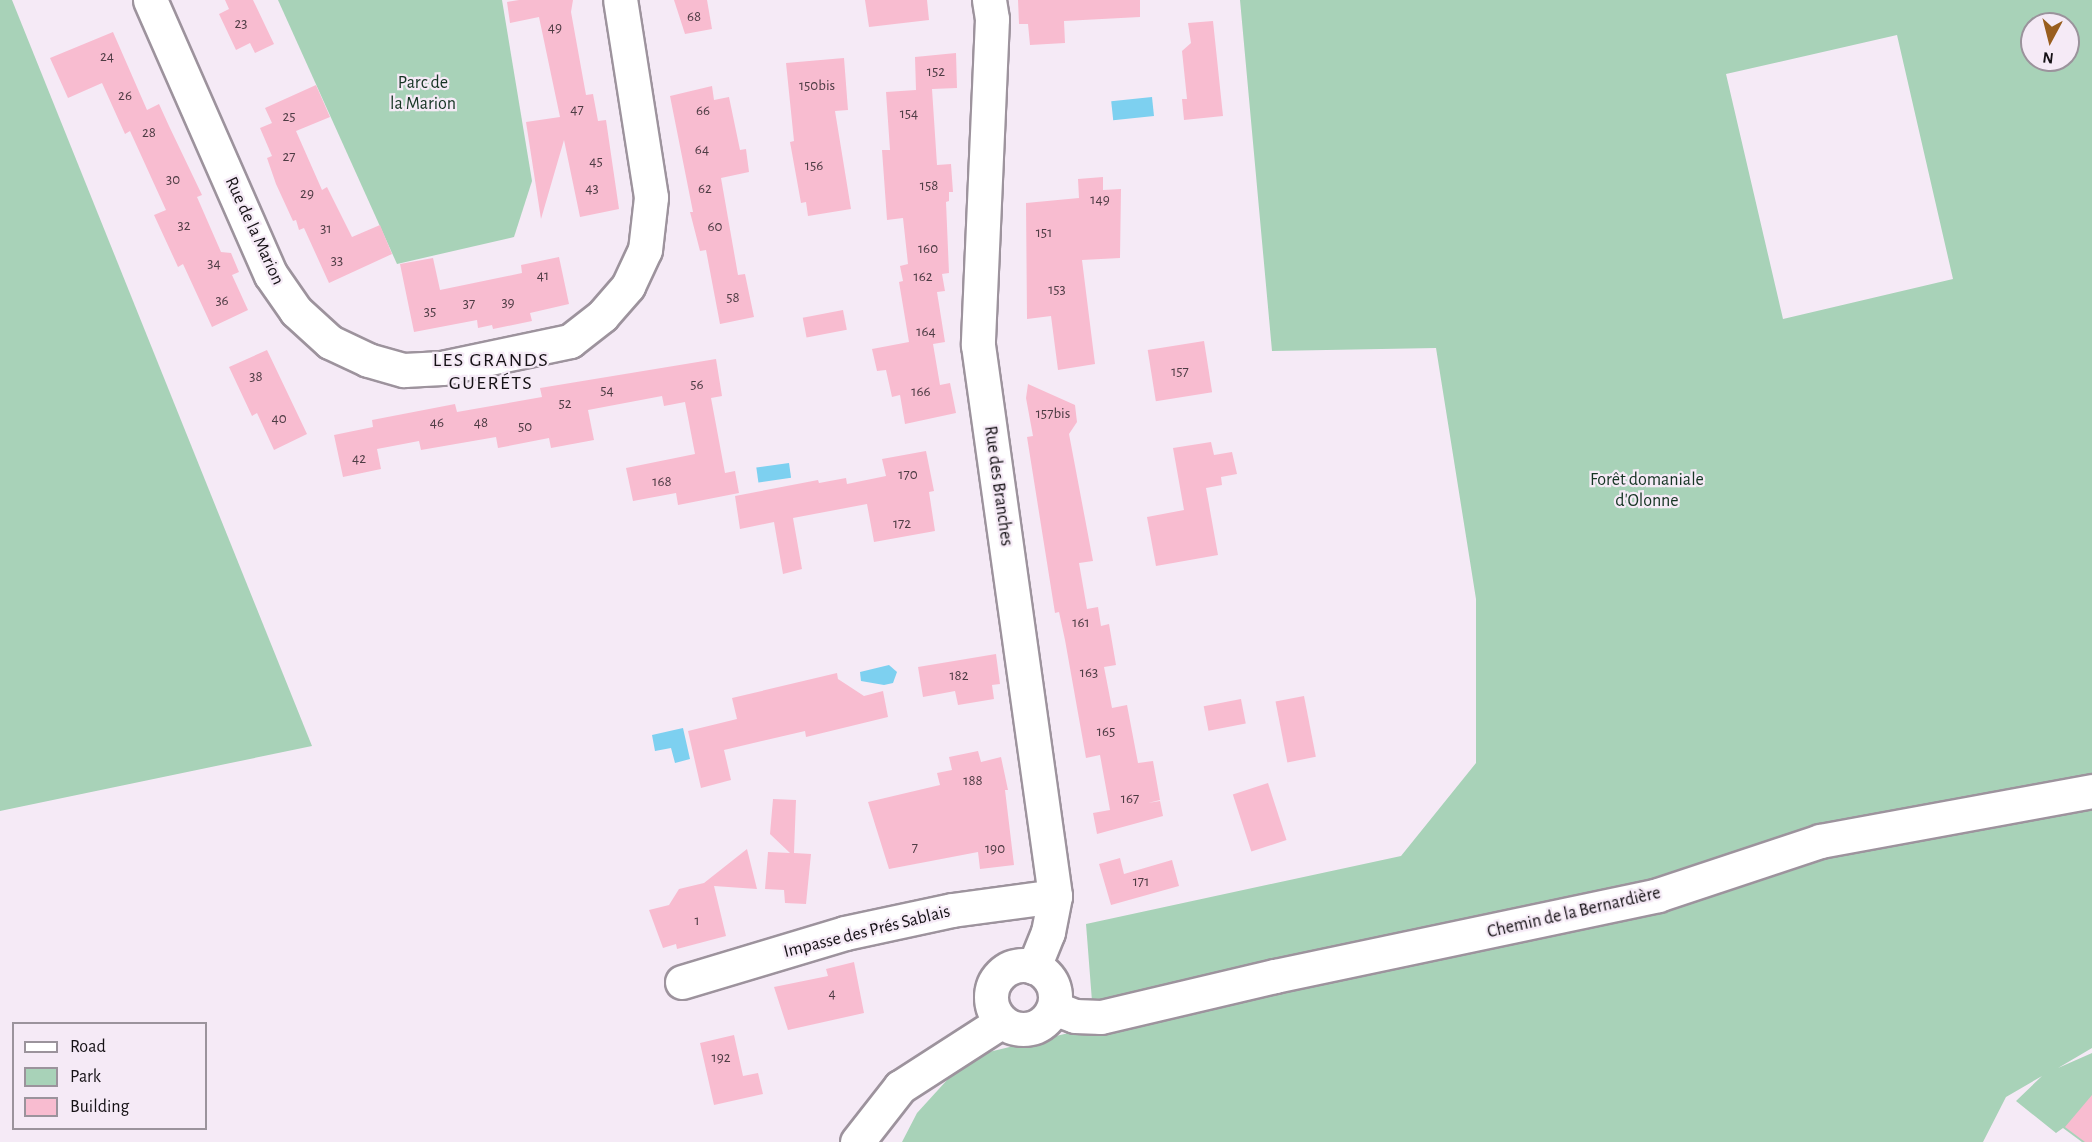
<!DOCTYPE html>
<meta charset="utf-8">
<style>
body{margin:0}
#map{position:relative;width:2092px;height:1142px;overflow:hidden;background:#f5eaf6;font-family:"Alegreya Sans",sans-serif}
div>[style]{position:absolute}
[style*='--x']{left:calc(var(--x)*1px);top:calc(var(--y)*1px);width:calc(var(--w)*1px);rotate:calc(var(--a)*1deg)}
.green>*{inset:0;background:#a8d2b8}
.water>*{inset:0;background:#7dd0f0;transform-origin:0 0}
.building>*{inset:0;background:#f8bcd0;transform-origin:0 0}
.roads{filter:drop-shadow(2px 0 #9d939d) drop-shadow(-2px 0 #9d939d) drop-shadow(0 2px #9d939d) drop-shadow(0 -2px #9d939d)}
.minor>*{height:33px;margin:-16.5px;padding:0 16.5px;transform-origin:16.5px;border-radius:16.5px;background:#fff}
.minor>.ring{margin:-16.5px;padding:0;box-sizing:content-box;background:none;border:33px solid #fff;border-radius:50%}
span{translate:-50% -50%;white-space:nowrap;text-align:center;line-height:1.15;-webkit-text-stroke:4.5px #f5eaf6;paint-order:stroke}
.number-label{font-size:15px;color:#4e3c44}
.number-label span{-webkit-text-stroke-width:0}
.park-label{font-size:18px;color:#153423}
.street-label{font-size:18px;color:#151115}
.neighbourhood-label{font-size:20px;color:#151115;letter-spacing:1.5px}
.legend{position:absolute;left:12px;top:1022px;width:195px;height:108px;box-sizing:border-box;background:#f5eaf6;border:2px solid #9b939c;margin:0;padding:8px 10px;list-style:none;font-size:18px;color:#151115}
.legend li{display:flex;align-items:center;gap:12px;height:30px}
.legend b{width:30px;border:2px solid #9b939c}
.north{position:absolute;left:2020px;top:12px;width:60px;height:60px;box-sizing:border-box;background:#f5eaf6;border:2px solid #9b939c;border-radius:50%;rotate:187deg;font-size:16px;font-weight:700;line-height:24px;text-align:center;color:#151115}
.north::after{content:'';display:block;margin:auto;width:21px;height:27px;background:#995e1e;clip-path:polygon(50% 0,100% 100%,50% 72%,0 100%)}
</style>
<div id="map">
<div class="green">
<div style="clip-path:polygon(0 0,12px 0,312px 746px,0 811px)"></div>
<div style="clip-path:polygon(278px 0,502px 0,532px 181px,514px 237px,397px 264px)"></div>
<div style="clip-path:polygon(evenodd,1240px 0,2092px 0,2092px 1048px,2058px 1068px,2092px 1053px,2092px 1142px,2082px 1142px,2063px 1128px,2056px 1133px,2016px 1101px,2042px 1076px,2006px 1097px,1983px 1142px,902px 1142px,917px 1113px,968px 1057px,1094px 1027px,1086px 924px,1401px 856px,1476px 763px,1476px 599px,1436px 348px,1272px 351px,1240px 0,2032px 24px,2068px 24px,2068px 60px,2032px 60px,2032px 24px,1240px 0,1897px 35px,1953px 279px,1783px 319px,1726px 74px,1897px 35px)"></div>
</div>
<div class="water">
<div style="left:1152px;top:97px;width:19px;height:41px;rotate:84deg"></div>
<div style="left:789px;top:463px;width:15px;height:33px;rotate:82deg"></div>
<div style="clip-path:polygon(889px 665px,897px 672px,893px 683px,884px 685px,861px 681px,860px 672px)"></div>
<div style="clip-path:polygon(683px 728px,690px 759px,675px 763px,671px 748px,655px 751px,652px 735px)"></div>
</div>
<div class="building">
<div style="clip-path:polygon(225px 0,253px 0,274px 44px,255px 53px,250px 43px,236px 50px,219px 14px,229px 9px)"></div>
<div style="clip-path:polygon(519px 0,573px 0,571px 12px,586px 95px,593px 94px,598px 121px,606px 120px,619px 209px,580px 217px,564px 140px,541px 219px,526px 122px,560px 117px,539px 17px,510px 23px,507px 2px)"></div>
<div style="clip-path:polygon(674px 0,707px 0,712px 29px,685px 34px)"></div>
<div style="clip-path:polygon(865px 0,927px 0,929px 20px,869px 27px)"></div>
<div style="clip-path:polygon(1018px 0,1140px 0,1140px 17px,1064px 21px,1065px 43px,1030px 45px,1028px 24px,1019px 24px)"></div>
<div style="clip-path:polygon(1213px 21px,1223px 116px,1184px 120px,1182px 99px,1187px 99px,1182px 51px,1191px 43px,1188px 23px)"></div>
<div style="clip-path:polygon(113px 32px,147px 110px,159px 104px,169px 126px,202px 195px,197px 197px,221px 252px,231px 253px,239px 272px,232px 275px,248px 310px,212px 327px,183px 264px,178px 267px,154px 215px,166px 210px,130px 131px,125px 134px,102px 83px,68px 98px,50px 58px)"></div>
<div style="clip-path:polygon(956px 53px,957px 88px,932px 89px,937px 165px,951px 164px,953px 192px,949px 192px,949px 201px,946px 202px,949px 273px,942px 274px,945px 291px,937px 292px,945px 342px,933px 344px,940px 385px,950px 383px,956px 413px,905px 424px,900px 395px,892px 397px,886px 370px,877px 371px,872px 349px,909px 342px,899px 282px,903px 281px,900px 266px,908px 264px,903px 218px,887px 220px,882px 150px,890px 150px,886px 92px,916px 90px,915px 57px)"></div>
<div style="clip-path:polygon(844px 58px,848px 110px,835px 111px,851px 209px,808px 216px,806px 202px,801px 203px,790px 142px,794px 141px,786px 63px)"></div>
<div style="clip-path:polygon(316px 85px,330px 117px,296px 131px,322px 190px,327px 187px,352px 237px,380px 225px,392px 254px,329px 283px,304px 228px,299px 230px,296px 220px,293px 221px,276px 184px,267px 158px,272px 156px,260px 128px,272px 123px,265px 108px)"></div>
<div style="clip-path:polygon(712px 86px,714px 100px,729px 97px,740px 150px,746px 149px,749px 172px,721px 178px,738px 275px,745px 274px,754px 317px,720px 324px,706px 250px,700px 251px,690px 212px,693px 212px,670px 96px)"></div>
<div style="clip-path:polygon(1103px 177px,1103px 190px,1121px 189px,1120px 258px,1082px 260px,1095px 364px,1058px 370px,1051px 316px,1027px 319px,1026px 203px,1079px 198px,1078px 179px)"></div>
<div style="clip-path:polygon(559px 257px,569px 304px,530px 313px,532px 321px,493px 329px,492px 325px,478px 328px,477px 320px,414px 332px,400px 264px,433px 258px,440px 290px,522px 273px,521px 265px)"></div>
<div style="left:843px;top:310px;width:20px;height:41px;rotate:79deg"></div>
<div style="left:1204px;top:341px;width:52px;height:57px;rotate:81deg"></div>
<div style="clip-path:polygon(267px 350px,307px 434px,274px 450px,257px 413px,252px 416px,229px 367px)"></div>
<div style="clip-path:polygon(716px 359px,722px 396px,711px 398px,725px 473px,735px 471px,739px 493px,678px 505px,676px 493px,633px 501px,626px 468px,695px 454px,685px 402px,664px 406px,662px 396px,588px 410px,594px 440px,551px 448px,549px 438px,498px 448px,496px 437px,421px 450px,419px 441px,377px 449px,381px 469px,343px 477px,334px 435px,373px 427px,372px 420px,455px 404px,457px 412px,542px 397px,540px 388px)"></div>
<div style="clip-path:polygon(1028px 384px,1075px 405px,1077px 422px,1069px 434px,1093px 561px,1079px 563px,1087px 609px,1098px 607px,1101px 626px,1109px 624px,1116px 665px,1104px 667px,1112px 708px,1127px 705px,1138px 763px,1153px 761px,1160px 800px,1148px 803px,1160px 801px,1163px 816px,1097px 834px,1093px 813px,1110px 810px,1100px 755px,1086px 758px,1065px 640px,1059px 612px,1055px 613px,1027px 437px,1033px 436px,1026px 398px)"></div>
<div style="clip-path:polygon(1211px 442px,1214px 455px,1232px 452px,1237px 474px,1221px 477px,1222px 485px,1206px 488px,1218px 555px,1156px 566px,1147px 517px,1184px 510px,1173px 448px)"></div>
<div style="clip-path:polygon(926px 451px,934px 491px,929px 492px,935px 531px,874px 542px,867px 504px,793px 518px,802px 569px,783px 574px,774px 522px,740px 529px,735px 496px,818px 480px,819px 483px,846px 478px,847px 484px,886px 476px,882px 459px)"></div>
<div style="clip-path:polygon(996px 654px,1000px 684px,992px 685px,994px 699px,958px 705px,955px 691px,923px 697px,918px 667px)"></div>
<div style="clip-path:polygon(837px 673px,838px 679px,864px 696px,883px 691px,888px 717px,806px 737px,805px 731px,724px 750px,731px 780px,701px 788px,688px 731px,737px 719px,732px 698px)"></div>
<div style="left:1304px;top:696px;width:62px;height:29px;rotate:79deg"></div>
<div style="left:1241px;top:699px;width:25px;height:38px;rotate:79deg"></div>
<div style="clip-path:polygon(978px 751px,981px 762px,1001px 757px,1008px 790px,1005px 790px,1014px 865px,980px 869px,978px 852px,889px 869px,868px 802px,940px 785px,937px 773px,952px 770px,949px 757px)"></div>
<div style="left:1268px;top:783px;width:60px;height:37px;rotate:72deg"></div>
<div style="clip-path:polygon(773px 799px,796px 800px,794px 853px,811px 854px,806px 904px,785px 903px,784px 890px,765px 889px,768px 852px,790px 853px,770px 834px)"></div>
<div style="clip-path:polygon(747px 849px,757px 889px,714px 886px,726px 936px,677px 949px,676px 944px,663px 948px,649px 910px,669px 905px,679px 889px,704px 883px)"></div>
<div style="clip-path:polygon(1120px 858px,1124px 874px,1172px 860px,1179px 886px,1111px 905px,1099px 864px)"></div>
<div style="clip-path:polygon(854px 962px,864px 1013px,788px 1030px,774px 987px,828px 976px,826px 969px)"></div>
<div style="clip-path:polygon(734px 1035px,743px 1076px,758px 1073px,763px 1094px,714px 1105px,700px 1043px)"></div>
<div style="clip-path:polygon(2092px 1095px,2092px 1142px,2085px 1142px,2065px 1127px)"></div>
</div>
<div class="roads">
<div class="minor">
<div style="--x:150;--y:0;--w:300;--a:66.3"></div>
<div style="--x:271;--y:275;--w:44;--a:55.2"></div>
<div style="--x:296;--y:311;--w:46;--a:42.4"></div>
<div style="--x:330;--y:342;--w:42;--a:25.3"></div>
<div style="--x:368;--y:360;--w:37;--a:16"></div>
<div style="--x:404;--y:370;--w:38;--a:-3"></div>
<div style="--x:442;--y:368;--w:131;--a:-11.9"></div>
<div style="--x:570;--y:341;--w:41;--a:-38"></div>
<div style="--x:602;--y:316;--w:40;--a:-49"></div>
<div style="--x:628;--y:286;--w:40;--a:-65"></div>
<div style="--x:645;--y:250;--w:53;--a:-83.5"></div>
<div style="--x:651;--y:197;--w:199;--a:-98.9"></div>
<div style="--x:989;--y:0;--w:19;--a:81"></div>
<div style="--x:992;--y:19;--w:326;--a:92.5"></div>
<div style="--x:978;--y:345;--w:556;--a:82.04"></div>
<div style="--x:1055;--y:896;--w:37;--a:101"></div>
<div style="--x:1048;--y:932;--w:38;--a:112"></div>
<div class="ring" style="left:991px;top:965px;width:31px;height:31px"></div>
<div style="--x:682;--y:982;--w:170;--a:-16.7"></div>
<div style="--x:845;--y:933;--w:109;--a:-12.1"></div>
<div style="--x:952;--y:910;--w:104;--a:-7.7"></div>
<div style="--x:1054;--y:1008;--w:22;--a:21"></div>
<div style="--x:1075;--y:1016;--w:26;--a:2"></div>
<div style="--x:1101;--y:1017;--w:179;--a:-13.3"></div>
<div style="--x:1275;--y:976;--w:391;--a:-11.9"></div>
<div style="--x:1658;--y:895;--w:171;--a:-18.4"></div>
<div style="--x:1820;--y:841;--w:277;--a:-10.4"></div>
<div style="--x:857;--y:1142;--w:70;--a:-52"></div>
<div style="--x:900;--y:1087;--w:120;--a:-32.8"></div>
</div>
</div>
<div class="number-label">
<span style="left:694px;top:17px">68</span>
<span style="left:241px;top:24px">23</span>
<span style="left:555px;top:28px">49</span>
<span style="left:107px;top:57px">24</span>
<span style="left:936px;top:72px">152</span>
<span style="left:817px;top:86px">150bis</span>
<span style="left:125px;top:96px">26</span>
<span style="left:577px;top:110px">47</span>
<span style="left:703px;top:111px">66</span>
<span style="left:909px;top:114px">154</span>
<span style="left:289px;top:117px">25</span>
<span style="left:149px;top:133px">28</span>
<span style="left:702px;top:150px">64</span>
<span style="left:289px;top:157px">27</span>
<span style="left:596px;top:162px">45</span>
<span style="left:814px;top:166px">156</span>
<span style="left:173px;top:180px">30</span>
<span style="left:929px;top:186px">158</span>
<span style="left:592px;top:189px">43</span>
<span style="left:705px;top:189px">62</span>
<span style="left:307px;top:194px">29</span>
<span style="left:1100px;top:200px">149</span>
<span style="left:184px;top:226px">32</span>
<span style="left:715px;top:227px">60</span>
<span style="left:326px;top:229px">31</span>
<span style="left:1044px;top:233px">151</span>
<span style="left:928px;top:249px">160</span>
<span style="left:337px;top:261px">33</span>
<span style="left:214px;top:264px">34</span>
<span style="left:543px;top:276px">41</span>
<span style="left:923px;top:277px">162</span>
<span style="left:1057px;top:290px">153</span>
<span style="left:733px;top:298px">58</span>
<span style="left:222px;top:301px">36</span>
<span style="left:508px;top:303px">39</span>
<span style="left:469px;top:304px">37</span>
<span style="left:430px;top:312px">35</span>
<span style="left:926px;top:332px">164</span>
<span style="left:1180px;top:372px">157</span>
<span style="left:256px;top:377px">38</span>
<span style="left:697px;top:385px">56</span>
<span style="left:607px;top:391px">54</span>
<span style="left:921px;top:392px">166</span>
<span style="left:565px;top:404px">52</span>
<span style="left:1053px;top:414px">157bis</span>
<span style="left:279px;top:419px">40</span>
<span style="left:437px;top:423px">46</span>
<span style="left:481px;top:423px">48</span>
<span style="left:525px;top:427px">50</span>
<span style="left:359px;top:459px">42</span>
<span style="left:908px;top:475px">170</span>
<span style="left:662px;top:482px">168</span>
<span style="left:902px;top:524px">172</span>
<span style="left:1081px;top:623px">161</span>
<span style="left:1089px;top:673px">163</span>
<span style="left:959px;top:676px">182</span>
<span style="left:1106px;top:732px">165</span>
<span style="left:973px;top:781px">188</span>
<span style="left:1130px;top:799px">167</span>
<span style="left:915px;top:848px">7</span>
<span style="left:995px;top:849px">190</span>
<span style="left:1141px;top:882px">171</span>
<span style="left:697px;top:921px">1</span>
<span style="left:832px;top:994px">4</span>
<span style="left:721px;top:1058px">192</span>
</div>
<div class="park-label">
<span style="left:423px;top:94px">Parc de<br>la Marion</span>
<span style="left:1647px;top:491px">Forêt domaniale<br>d'Olonne</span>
</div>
<div class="street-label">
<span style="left:254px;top:231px;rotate:65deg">Rue de la Marion</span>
<span style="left:998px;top:486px;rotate:82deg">Rue des Branches</span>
<span style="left:1574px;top:913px;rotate:-13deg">Chemin de la Bernardière</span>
<span style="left:867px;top:932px;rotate:-14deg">Impasse des Prés Sablais</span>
</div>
<div class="neighbourhood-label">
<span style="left:491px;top:372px">LES GRANDS<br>GUERÉTS</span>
</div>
<ul class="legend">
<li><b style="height:8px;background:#fff"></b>Road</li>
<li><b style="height:16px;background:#a8d2b8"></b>Park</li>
<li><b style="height:16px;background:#f8bcd0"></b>Building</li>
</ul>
<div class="north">N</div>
</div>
